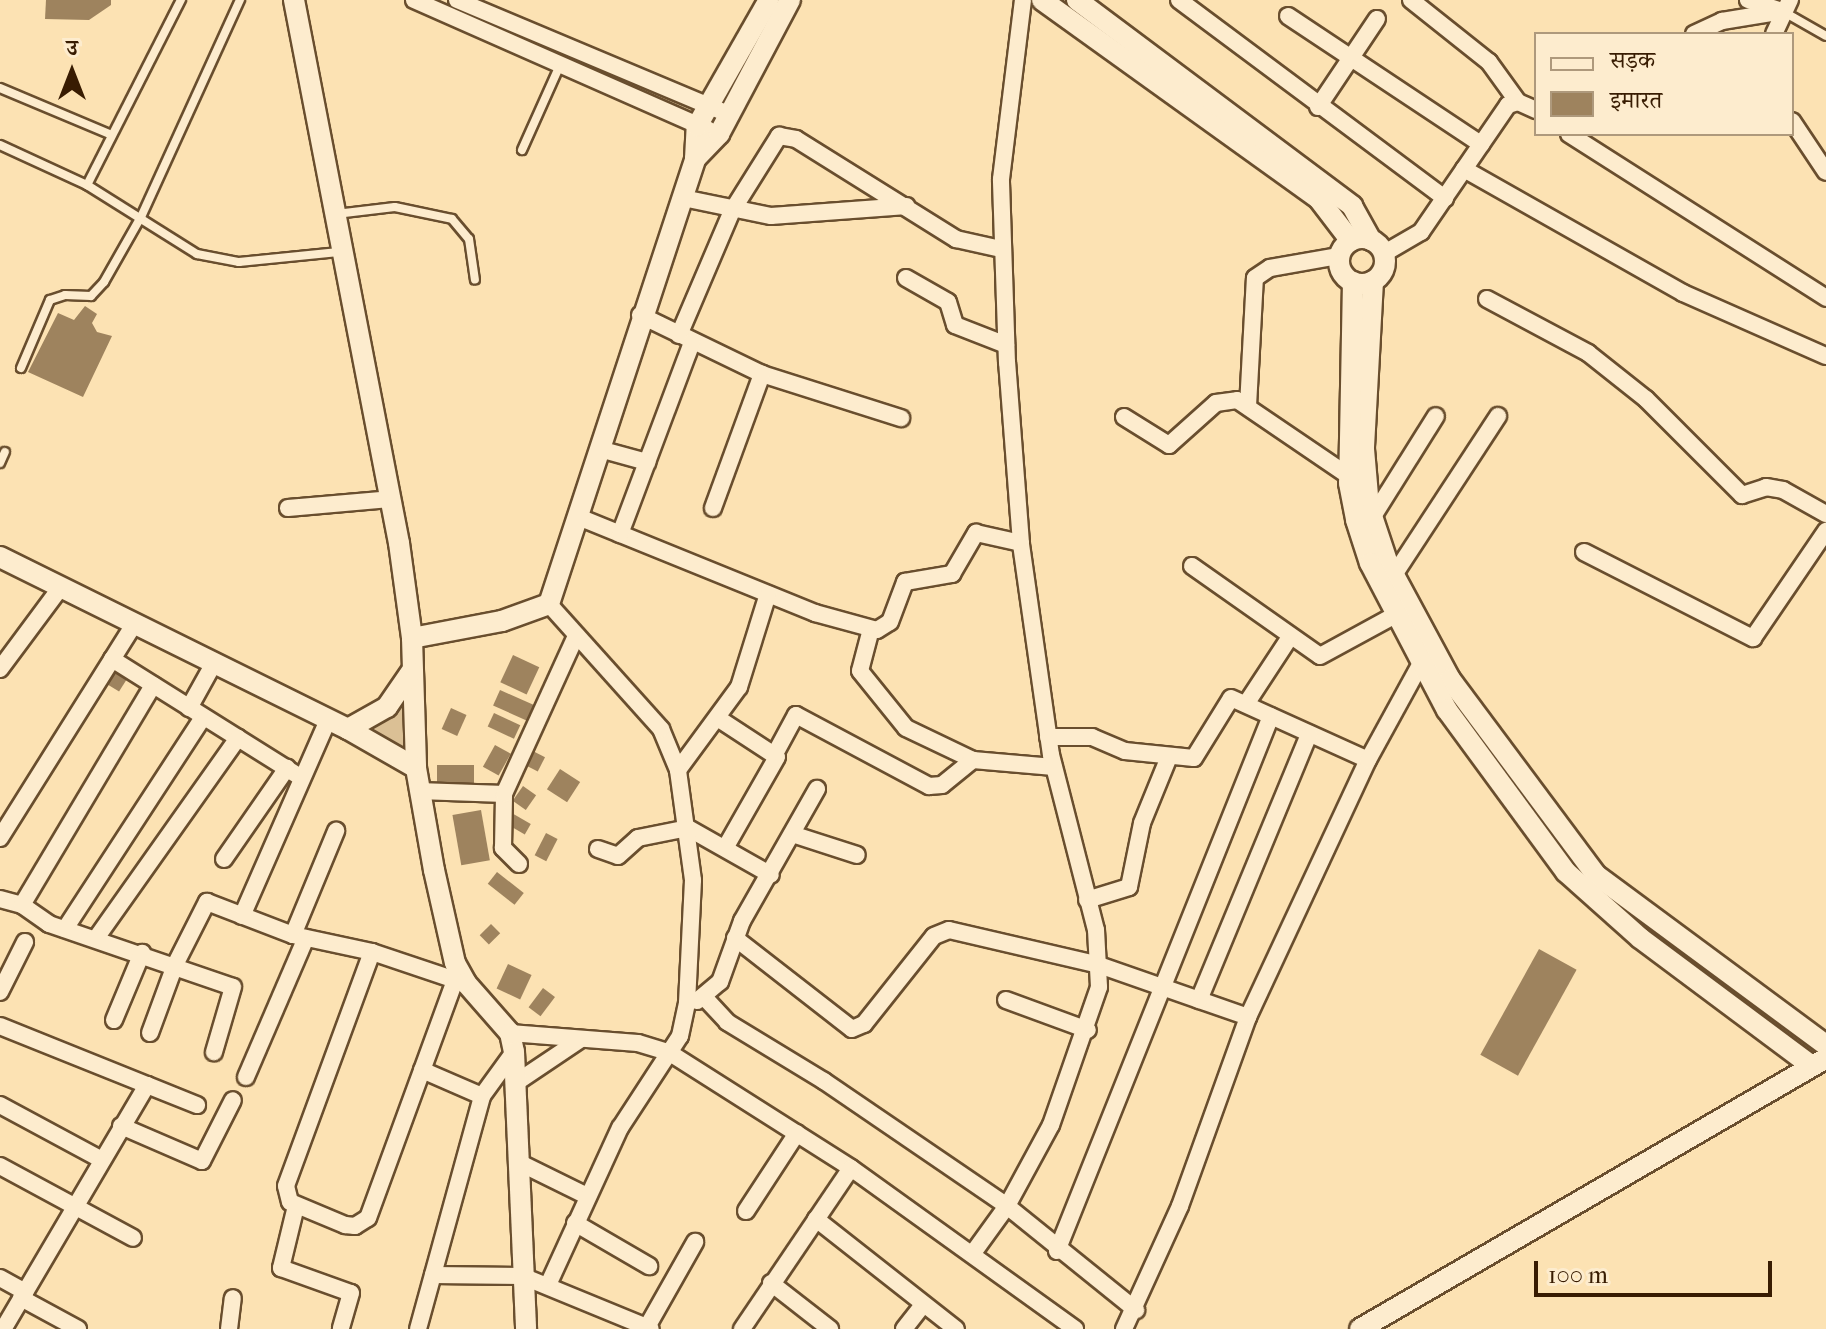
<!DOCTYPE html>
<meta charset="utf-8">
<style>
body{margin:0}
#map{position:relative;width:1826px;height:1329px;overflow:hidden;background:#fce2b3;font-family:"IM FELL French Canon","Noto Serif Devanagari",serif}
div>[style]{position:absolute}
[style*='--x']{left:calc(var(--x)*1px);top:calc(var(--y)*1px);width:calc(var(--w)*1px);rotate:calc(var(--a)*1deg)}
.green>*{inset:0;background:#dbc095}
.building>*{inset:0;background:#9e835e;transform-origin:0 0}
.roads{filter:drop-shadow(2px 0 #694e2e) drop-shadow(-2px 0 #694e2e) drop-shadow(0 2px #694e2e) drop-shadow(0 -2px #694e2e)}
.service>*{height:8px;margin:-4px;padding:0 4px;transform-origin:4px;border-radius:4px;background:#fdecce}
.minor>*{height:16px;margin:-8px;padding:0 8px;transform-origin:8px;border-radius:8px;background:#fdecce}
.tertiary>*{height:20px;margin:-10px;padding:0 10px;transform-origin:10px;border-radius:10px;background:#fdecce}
.tertiary>.ring{margin:-10px;padding:0;box-sizing:content-box;background:none;border:20px solid #fdecce;border-radius:50%}
span{translate:-50% -50%;white-space:nowrap;text-align:center;line-height:1.15;-webkit-text-stroke:6px #fdecce;paint-order:stroke}
.legend{position:absolute;left:1534px;top:32px;width:260px;height:104px;box-sizing:border-box;background:#fdecce;border:2px solid #ae997c;margin:0;padding:10px 14px;list-style:none;font-size:24px;color:#381c02}
.legend li{display:flex;align-items:center;gap:16px;height:40px}
.legend b{width:40px;border:2px solid #ae997c}
.north{position:absolute;left:32px;top:32px;width:80px;height:80px;-webkit-text-stroke:6px #fdecce;paint-order:stroke;rotate:0deg;font-size:22px;font-weight:700;line-height:32px;text-align:center;color:#381c02}
.north::after{content:'';display:block;margin:auto;width:28px;height:36px;background:#381c02;clip-path:polygon(50% 0,100% 100%,50% 72%,0 100%)}
.scale{position:absolute;left:1534px;top:1261px;width:238px;height:36px;box-sizing:border-box;border:4px solid #381c02;border-top:0;padding-left:10px;font-size:24px;line-height:28px;white-space:nowrap;color:#381c02;-webkit-text-stroke:6px #fdecce;paint-order:stroke}
</style>
<div id="map">
<div class="green">
<div style="clip-path:polygon(406px 688px,416px 763px,356px 729px)"></div>
</div>
<div class="building">
<div style="clip-path:polygon(46px 0,111px 0,111px 5px,89px 20px,45px 19px)"></div>
<div style="clip-path:polygon(85px 306px,97px 314px,92px 323px,97px 332px,112px 336px,83px 397px,28px 372px,58px 313px,74px 320px)"></div>
<div style="left:513px;top:655px;width:29px;height:30px;rotate:25deg"></div>
<div style="left:118px;top:665px;width:15px;height:22px;rotate:32deg"></div>
<div style="left:500px;top:690px;width:39px;height:17px;rotate:24deg"></div>
<div style="left:451px;top:708px;width:17px;height:23px;rotate:24deg"></div>
<div style="left:494px;top:713px;width:29px;height:15px;rotate:25deg"></div>
<div style="left:495px;top:745px;width:18px;height:25px;rotate:29deg"></div>
<div style="left:529px;top:749px;width:18px;height:16px;rotate:27deg"></div>
<div style="left:437px;top:765px;width:37px;height:23px"></div>
<div style="left:560px;top:769px;width:24px;height:24px;rotate:33deg"></div>
<div style="left:523px;top:786px;width:16px;height:18px;rotate:35deg"></div>
<div style="left:481px;top:810px;width:51px;height:29px;rotate:80deg"></div>
<div style="left:510px;top:812px;width:24px;height:12px;rotate:30deg"></div>
<div style="left:546px;top:833px;width:13px;height:25px;rotate:27deg"></div>
<div style="left:497px;top:872px;width:34px;height:15px;rotate:38deg"></div>
<div style="left:491px;top:924px;width:13px;height:16px;rotate:45deg"></div>
<div style="left:1539px;top:949px;width:43px;height:121px;rotate:29deg"></div>
<div style="left:508px;top:964px;width:26px;height:27px;rotate:25deg"></div>
<div style="left:543px;top:988px;width:15px;height:24px;rotate:37deg"></div>
</div>
<div class="roads">
<div class="service">
<div style="--x:1784;--y:12;--w:48;--a:29.7"></div>
<div style="--x:0;--y:88;--w:121;--a:22.8"></div>
<div style="--x:0;--y:145;--w:96;--a:24.7"></div>
<div style="--x:87;--y:185;--w:130;--a:32.1"></div>
<div style="--x:197;--y:254;--w:43;--a:10.8"></div>
<div style="--x:239;--y:262;--w:100;--a:-5.7"></div>
<div style="--x:522;--y:150;--w:93;--a:-65.9"></div>
<div style="--x:87;--y:185;--w:208;--a:-63.1"></div>
<div style="--x:336;--y:214;--w:59;--a:-6.8"></div>
<div style="--x:395;--y:207;--w:58;--a:11.9"></div>
<div style="--x:452;--y:219;--w:26;--a:50"></div>
<div style="--x:469;--y:239;--w:41;--a:81.7"></div>
<div style="--x:21;--y:368;--w:74;--a:-66.9"></div>
<div style="--x:50;--y:300;--w:16;--a:-18"></div>
<div style="--x:65;--y:295;--w:26;--a:2"></div>
<div style="--x:91;--y:296;--w:19;--a:-47"></div>
<div style="--x:104;--y:282;--w:75;--a:-60.4"></div>
<div style="--x:141;--y:217;--w:239;--a:-65.5"></div>
<div style="--x:0;--y:463;--w:12;--a:-66"></div>
</div>
<div class="minor">
<div style="--x:414;--y:0;--w:322;--a:23.8"></div>
<div style="--x:457;--y:0;--w:297;--a:22.8"></div>
<div style="--x:1179;--y:0;--w:332;--a:36.7"></div>
<div style="--x:1411;--y:0;--w:100;--a:38.5"></div>
<div style="--x:1489;--y:62;--w:49;--a:54.1"></div>
<div style="--x:1748;--y:0;--w:32;--a:18"></div>
<div style="--x:1288;--y:16;--w:232;--a:33.6"></div>
<div style="--x:1694;--y:34;--w:31;--a:-25"></div>
<div style="--x:1722;--y:21;--w:62;--a:-9.3"></div>
<div style="--x:1774;--y:34;--w:38;--a:-65"></div>
<div style="--x:1318;--y:107;--w:106;--a:-56.2"></div>
<div style="--x:1792;--y:121;--w:61;--a:56.3"></div>
<div style="--x:1569;--y:134;--w:305;--a:32.5"></div>
<div style="--x:1464;--y:169;--w:252;--a:29.5"></div>
<div style="--x:1683;--y:293;--w:156;--a:23.8"></div>
<div style="--x:683;--y:198;--w:90;--a:11.6"></div>
<div style="--x:771;--y:216;--w:136;--a:-4.2"></div>
<div style="--x:1383;--y:254;--w:44;--a:-30.1"></div>
<div style="--x:1421;--y:232;--w:154;--a:-55.6"></div>
<div style="--x:1508;--y:105;--w:10;--a:-17"></div>
<div style="--x:1518;--y:102;--w:20;--a:24"></div>
<div style="--x:906;--y:278;--w:48;--a:29.7"></div>
<div style="--x:948;--y:302;--w:24;--a:73"></div>
<div style="--x:955;--y:325;--w:55;--a:21.4"></div>
<div style="--x:1487;--y:299;--w:115;--a:28.1"></div>
<div style="--x:1588;--y:353;--w:74;--a:38.4"></div>
<div style="--x:1646;--y:399;--w:136;--a:45"></div>
<div style="--x:1742;--y:495;--w:25;--a:-18"></div>
<div style="--x:1766;--y:487;--w:17;--a:10"></div>
<div style="--x:1783;--y:490;--w:49;--a:29.2"></div>
<div style="--x:640;--y:315;--w:136;--a:25.8"></div>
<div style="--x:762;--y:374;--w:146;--a:17.6"></div>
<div style="--x:679;--y:335;--w:135;--a:-66.9"></div>
<div style="--x:732;--y:211;--w:89;--a:-57.9"></div>
<div style="--x:779;--y:136;--w:17;--a:10"></div>
<div style="--x:796;--y:139;--w:189;--a:32"></div>
<div style="--x:956;--y:239;--w:46;--a:12.5"></div>
<div style="--x:1248;--y:406;--w:128;--a:-86.9"></div>
<div style="--x:1255;--y:278;--w:18;--a:-34"></div>
<div style="--x:1270;--y:268;--w:70;--a:-9.9"></div>
<div style="--x:1124;--y:417;--w:53;--a:31.9"></div>
<div style="--x:1169;--y:445;--w:63;--a:-41.8"></div>
<div style="--x:1216;--y:403;--w:21;--a:-8"></div>
<div style="--x:1237;--y:400;--w:135;--a:34.2"></div>
<div style="--x:603;--y:450;--w:46;--a:15.3"></div>
<div style="--x:288;--y:508;--w:102;--a:-5"></div>
<div style="--x:713;--y:508;--w:143;--a:-69.9"></div>
<div style="--x:581;--y:518;--w:253;--a:22.1"></div>
<div style="--x:815;--y:613;--w:64;--a:15.3"></div>
<div style="--x:877;--y:630;--w:15;--a:-32"></div>
<div style="--x:890;--y:622;--w:43;--a:-69.4"></div>
<div style="--x:905;--y:582;--w:48;--a:-9.7"></div>
<div style="--x:952;--y:574;--w:48;--a:-59.7"></div>
<div style="--x:976;--y:533;--w:46;--a:12.5"></div>
<div style="--x:1372;--y:518;--w:120;--a:-57.9"></div>
<div style="--x:620;--y:534;--w:205;--a:-69.4"></div>
<div style="--x:1584;--y:552;--w:190;--a:27"></div>
<div style="--x:1753;--y:638;--w:130;--a:-55.7"></div>
<div style="--x:1192;--y:566;--w:156;--a:35.1"></div>
<div style="--x:1320;--y:656;--w:88;--a:-28.6"></div>
<div style="--x:1394;--y:575;--w:190;--a:-56.8"></div>
<div style="--x:871;--y:629;--w:43;--a:104.7"></div>
<div style="--x:860;--y:671;--w:73;--a:51.1"></div>
<div style="--x:906;--y:728;--w:74;--a:25.5"></div>
<div style="--x:973;--y:760;--w:81;--a:4.9"></div>
<div style="--x:112;--y:659;--w:224;--a:32.1"></div>
<div style="--x:0;--y:669;--w:102;--a:-53.4"></div>
<div style="--x:1246;--y:704;--w:80;--a:-56.7"></div>
<div style="--x:189;--y:708;--w:51;--a:-60.9"></div>
<div style="--x:719;--y:719;--w:69;--a:33.2"></div>
<div style="--x:777;--y:757;--w:105;--a:119.7"></div>
<div style="--x:1048;--y:737;--w:44;--a:0"></div>
<div style="--x:1092;--y:737;--w:36;--a:23"></div>
<div style="--x:1125;--y:751;--w:69;--a:5.8"></div>
<div style="--x:1194;--y:758;--w:70;--a:-58.3"></div>
<div style="--x:1231;--y:698;--w:150;--a:24.3"></div>
<div style="--x:776;--y:752;--w:42;--a:-61.6"></div>
<div style="--x:796;--y:715;--w:151;--a:28.1"></div>
<div style="--x:929;--y:786;--w:13;--a:-4"></div>
<div style="--x:942;--y:785;--w:40;--a:-39"></div>
<div style="--x:678;--y:770;--w:103;--a:-53.7"></div>
<div style="--x:739;--y:687;--w:97;--a:-72.7"></div>
<div style="--x:419;--y:791;--w:85;--a:2"></div>
<div style="--x:792;--y:834;--w:68;--a:17.9"></div>
<div style="--x:0;--y:838;--w:252;--a:-57.9"></div>
<div style="--x:598;--y:849;--w:21;--a:19"></div>
<div style="--x:618;--y:856;--w:27;--a:-42"></div>
<div style="--x:638;--y:838;--w:51;--a:-11.3"></div>
<div style="--x:688;--y:828;--w:95;--a:29.5"></div>
<div style="--x:224;--y:859;--w:111;--a:-55.3"></div>
<div style="--x:519;--y:864;--w:23;--a:-135"></div>
<div style="--x:503;--y:848;--w:54;--a:-88.9"></div>
<div style="--x:504;--y:794;--w:174;--a:-65.5"></div>
<div style="--x:0;--y:899;--w:23;--a:15"></div>
<div style="--x:22;--y:905;--w:33;--a:35"></div>
<div style="--x:49;--y:924;--w:194;--a:18.9"></div>
<div style="--x:233;--y:987;--w:68;--a:106.3"></div>
<div style="--x:1087;--y:900;--w:44;--a:-17.2"></div>
<div style="--x:1129;--y:887;--w:65;--a:-78.5"></div>
<div style="--x:1142;--y:823;--w:71;--a:-67.8"></div>
<div style="--x:22;--y:905;--w:256;--a:-59.2"></div>
<div style="--x:242;--y:916;--w:214;--a:-66.3"></div>
<div style="--x:65;--y:929;--w:253;--a:-56.9"></div>
<div style="--x:293;--y:935;--w:113;--a:-67.5"></div>
<div style="--x:97;--y:937;--w:244;--a:-54.7"></div>
<div style="--x:735;--y:938;--w:148;--a:37.9"></div>
<div style="--x:852;--y:1029;--w:13;--a:-23"></div>
<div style="--x:864;--y:1024;--w:112;--a:-51.5"></div>
<div style="--x:934;--y:936;--w:16;--a:-22"></div>
<div style="--x:949;--y:930;--w:154;--a:13.1"></div>
<div style="--x:1099;--y:965;--w:158;--a:19.2"></div>
<div style="--x:372;--y:952;--w:249;--a:110.2"></div>
<div style="--x:286;--y:1186;--w:16;--a:76"></div>
<div style="--x:290;--y:1202;--w:60;--a:22.7"></div>
<div style="--x:345;--y:1225;--w:10;--a:6"></div>
<div style="--x:355;--y:1226;--w:15;--a:-32"></div>
<div style="--x:368;--y:1218;--w:253;--a:-69.9"></div>
<div style="--x:0;--y:992;--w:56;--a:-63.4"></div>
<div style="--x:705;--y:998;--w:33;--a:47"></div>
<div style="--x:727;--y:1022;--w:114;--a:31.3"></div>
<div style="--x:824;--y:1081;--w:222;--a:34.3"></div>
<div style="--x:1007;--y:1206;--w:166;--a:38.9"></div>
<div style="--x:1006;--y:1000;--w:87;--a:20.1"></div>
<div style="--x:1199;--y:1000;--w:288;--a:-67.5"></div>
<div style="--x:697;--y:1001;--w:30;--a:-40"></div>
<div style="--x:720;--y:982;--w:65;--a:-70.2"></div>
<div style="--x:742;--y:921;--w:152;--a:-60.4"></div>
<div style="--x:114;--y:1020;--w:73;--a:-67.3"></div>
<div style="--x:0;--y:1026;--w:158;--a:21.9"></div>
<div style="--x:147;--y:1085;--w:283;--a:120.5"></div>
<div style="--x:150;--y:1033;--w:72;--a:-69.8"></div>
<div style="--x:175;--y:965;--w:71;--a:-63.1"></div>
<div style="--x:207;--y:902;--w:92;--a:21"></div>
<div style="--x:293;--y:935;--w:81;--a:12.1"></div>
<div style="--x:372;--y:952;--w:97;--a:18.6"></div>
<div style="--x:510;--y:1033;--w:128;--a:4.5"></div>
<div style="--x:638;--y:1043;--w:34;--a:17"></div>
<div style="--x:670;--y:1053;--w:214;--a:32.4"></div>
<div style="--x:851;--y:1168;--w:276;--a:35.7"></div>
<div style="--x:422;--y:1070;--w:65;--a:23.4"></div>
<div style="--x:246;--y:1077;--w:151;--a:-66.7"></div>
<div style="--x:517;--y:1082;--w:77;--a:-33.9"></div>
<div style="--x:147;--y:1085;--w:54;--a:21.8"></div>
<div style="--x:0;--y:1105;--w:116;--a:28.3"></div>
<div style="--x:121;--y:1126;--w:88;--a:23.4"></div>
<div style="--x:202;--y:1161;--w:68;--a:-63.1"></div>
<div style="--x:518;--y:1162;--w:77;--a:26.2"></div>
<div style="--x:0;--y:1166;--w:151;--a:28.4"></div>
<div style="--x:296;--y:1206;--w:64;--a:103.6"></div>
<div style="--x:281;--y:1268;--w:74;--a:19.7"></div>
<div style="--x:351;--y:1293;--w:37;--a:106"></div>
<div style="--x:746;--y:1211;--w:93;--a:-56.8"></div>
<div style="--x:816;--y:1219;--w:178;--a:38.2"></div>
<div style="--x:575;--y:1223;--w:86;--a:30.2"></div>
<div style="--x:1057;--y:1251;--w:576;--a:-68.2"></div>
<div style="--x:973;--y:1253;--w:58;--a:-54.1"></div>
<div style="--x:1007;--y:1206;--w:92;--a:-61.5"></div>
<div style="--x:1051;--y:1125;--w:146;--a:-70.8"></div>
<div style="--x:1099;--y:987;--w:57;--a:-93"></div>
<div style="--x:1096;--y:930;--w:181;--a:-104.4"></div>
<div style="--x:1051;--y:755;--w:214;--a:-98.1"></div>
<div style="--x:1021;--y:543;--w:181;--a:-94.4"></div>
<div style="--x:1007;--y:363;--w:184;--a:-91.9"></div>
<div style="--x:1001;--y:179;--w:180;--a:-83"></div>
<div style="--x:433;--y:1275;--w:89;--a:0.6"></div>
<div style="--x:522;--y:1276;--w:139;--a:22.3"></div>
<div style="--x:0;--y:1278;--w:29;--a:29"></div>
<div style="--x:771;--y:1283;--w:75;--a:37.9"></div>
<div style="--x:548;--y:1285;--w:173;--a:-65.4"></div>
<div style="--x:620;--y:1128;--w:110;--a:-56.9"></div>
<div style="--x:680;--y:1036;--w:34;--a:-78"></div>
<div style="--x:687;--y:1003;--w:123;--a:-87.2"></div>
<div style="--x:693;--y:880;--w:111;--a:-97.8"></div>
<div style="--x:678;--y:770;--w:44;--a:-112.5"></div>
<div style="--x:661;--y:729;--w:168;--a:-131.9"></div>
<div style="--x:21;--y:1298;--w:65;--a:28.5"></div>
<div style="--x:647;--y:1327;--w:98;--a:-60.5"></div>
<div style="--x:229;--y:1329;--w:31;--a:-83"></div>
<div style="--x:418;--y:1329;--w:242;--a:-74.6"></div>
<div style="--x:482;--y:1096;--w:54;--a:-54"></div>
<div style="--x:742;--y:1329;--w:194;--a:-55.9"></div>
<div style="--x:904;--y:1329;--w:31;--a:-52"></div>
<div style="--x:1124;--y:1329;--w:135;--a:-65.5"></div>
<div style="--x:1180;--y:1206;--w:201;--a:-70.2"></div>
<div style="--x:1248;--y:1017;--w:284;--a:-65"></div>
<div style="--x:1368;--y:760;--w:119;--a:-61.3"></div>
</div>
<div class="tertiary">
<div style="--x:294;--y:0;--w:553;--a:79.06"></div>
<div style="--x:399;--y:543;--w:96;--a:82.2"></div>
<div style="--x:412;--y:638;--w:130;--a:88.2"></div>
<div style="--x:416;--y:768;--w:104;--a:80"></div>
<div style="--x:434;--y:870;--w:95;--a:77.3"></div>
<div style="--x:455;--y:963;--w:23;--a:61"></div>
<div style="--x:466;--y:983;--w:67;--a:48.7"></div>
<div style="--x:510;--y:1033;--w:19;--a:78"></div>
<div style="--x:514;--y:1052;--w:277;--a:87.5"></div>
<div style="--x:1042;--y:0;--w:340;--a:35.7"></div>
<div style="--x:1318;--y:198;--w:54;--a:52.5"></div>
<div style="--x:1077;--y:0;--w:344;--a:36.8"></div>
<div style="--x:1352;--y:206;--w:39;--a:61"></div>
<div style="--x:695;--y:159;--w:35;--a:-46"></div>
<div style="--x:719;--y:134;--w:152;--a:-62.1"></div>
<div class="ring" style="left:1339px;top:238px;width:26px;height:26px"></div>
<div style="--x:1373;--y:281;--w:168;--a:93.1"></div>
<div style="--x:1364;--y:449;--w:58;--a:85.1"></div>
<div style="--x:1369;--y:507;--w:60;--a:71.6"></div>
<div style="--x:1388;--y:564;--w:131;--a:61.7"></div>
<div style="--x:1450;--y:679;--w:244;--a:53.3"></div>
<div style="--x:1596;--y:875;--w:286;--a:36.5"></div>
<div style="--x:1353;--y:282;--w:201;--a:91.1"></div>
<div style="--x:1349;--y:483;--w:38;--a:79"></div>
<div style="--x:1356;--y:520;--w:45;--a:72"></div>
<div style="--x:1370;--y:563;--w:166;--a:62.4"></div>
<div style="--x:1447;--y:710;--w:201;--a:53.7"></div>
<div style="--x:1566;--y:872;--w:99;--a:41.7"></div>
<div style="--x:1640;--y:938;--w:214;--a:36.7"></div>
<div style="--x:0;--y:557;--w:388;--a:26.3"></div>
<div style="--x:348;--y:729;--w:78;--a:29.8"></div>
<div style="--x:412;--y:638;--w:92;--a:-10.7"></div>
<div style="--x:502;--y:621;--w:50;--a:-19.9"></div>
<div style="--x:549;--y:604;--w:468;--a:-71.8"></div>
<div style="--x:695;--y:159;--w:33;--a:-87"></div>
<div style="--x:697;--y:126;--w:145;--a:-60.3"></div>
<div style="--x:348;--y:729;--w:45;--a:-29.4"></div>
<div style="--x:387;--y:707;--w:42;--a:-55.6"></div>
<div style="--x:1360;--y:1329;--w:535;--a:-30.16"></div>
</div>
</div>
<ul class="legend">
<li><b style="height:10px;background:#fdecce"></b>सड़क</li>
<li><b style="height:22px;background:#9e835e"></b>इमारत</li>
</ul>
<div class="north">उ</div>
<div class="scale">100 m</div>
</div>
